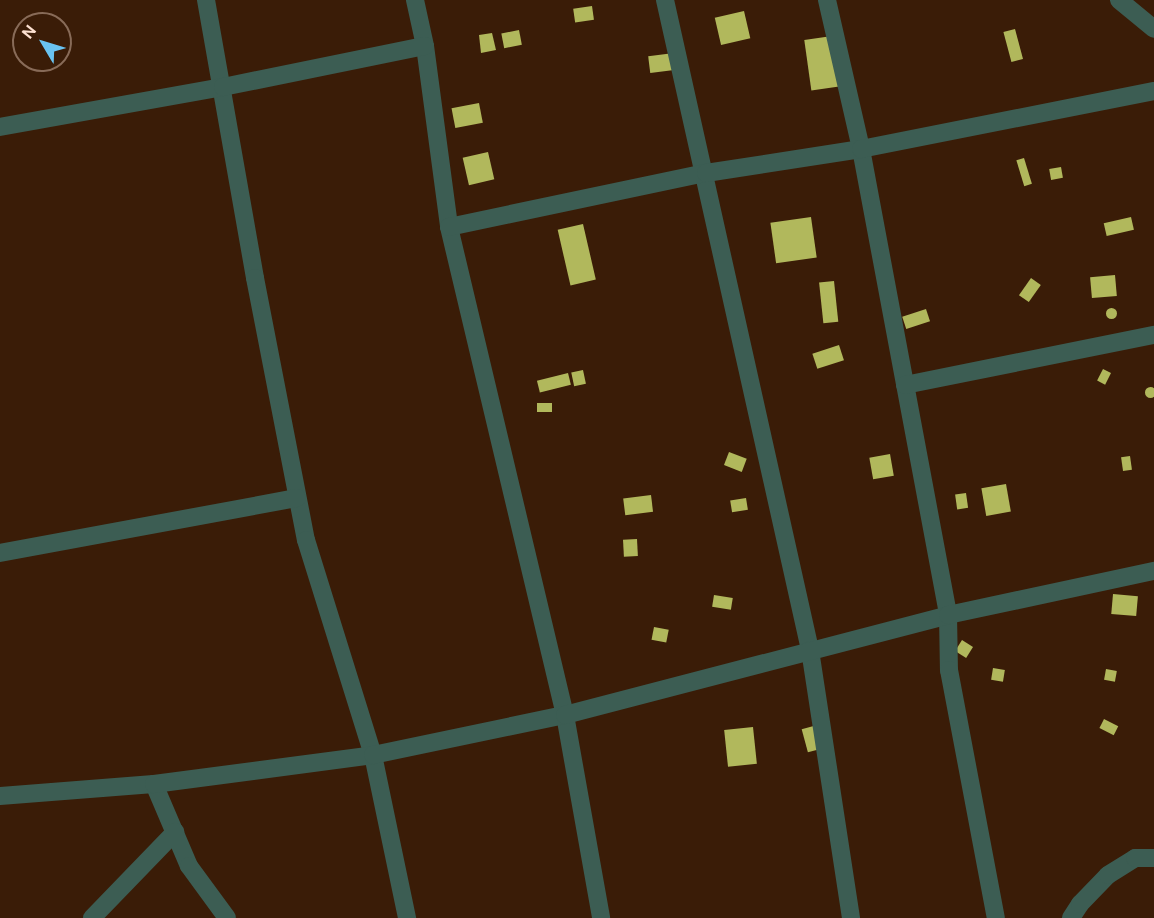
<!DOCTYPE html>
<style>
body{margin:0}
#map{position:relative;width:1154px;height:918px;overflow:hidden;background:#3a1c07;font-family:"DM Sans",sans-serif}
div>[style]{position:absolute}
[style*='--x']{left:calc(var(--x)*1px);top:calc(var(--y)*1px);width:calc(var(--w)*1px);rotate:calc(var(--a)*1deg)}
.building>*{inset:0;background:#b1b85c;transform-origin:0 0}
.round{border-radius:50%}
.street>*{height:18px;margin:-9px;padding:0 9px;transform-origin:9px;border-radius:9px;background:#3c5d53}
span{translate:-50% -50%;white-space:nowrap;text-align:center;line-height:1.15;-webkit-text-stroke:6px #3a1c07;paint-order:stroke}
.north{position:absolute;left:12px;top:12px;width:60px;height:60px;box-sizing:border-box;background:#3a1c07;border:2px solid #886b58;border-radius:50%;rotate:308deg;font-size:16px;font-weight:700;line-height:24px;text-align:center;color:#fde1d1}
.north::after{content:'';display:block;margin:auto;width:21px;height:27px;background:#6ac3f1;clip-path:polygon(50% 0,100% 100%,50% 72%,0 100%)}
</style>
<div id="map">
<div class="building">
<div style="left:592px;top:6px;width:14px;height:19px;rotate:82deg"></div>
<div style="left:744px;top:11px;width:28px;height:30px;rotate:77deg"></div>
<div style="left:1015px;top:29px;width:31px;height:12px;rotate:75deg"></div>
<div style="left:519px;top:30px;width:15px;height:18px;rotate:79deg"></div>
<div style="clip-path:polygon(492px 33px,496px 50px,481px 53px,479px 35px)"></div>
<div style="left:832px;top:36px;width:51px;height:28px;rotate:82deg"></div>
<div style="left:674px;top:53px;width:17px;height:26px;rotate:83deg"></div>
<div style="left:479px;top:103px;width:20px;height:28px;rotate:79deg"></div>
<div style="left:488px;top:152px;width:28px;height:26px;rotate:77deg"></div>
<div style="left:1024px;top:158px;width:27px;height:8px;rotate:73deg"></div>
<div style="left:1061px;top:167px;width:11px;height:12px;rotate:80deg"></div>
<div style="left:811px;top:217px;width:41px;height:41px;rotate:82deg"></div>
<div style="left:1131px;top:217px;width:13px;height:28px;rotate:77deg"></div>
<div style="left:583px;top:224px;width:57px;height:26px;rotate:77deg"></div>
<div style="left:1115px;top:275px;width:21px;height:25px;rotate:85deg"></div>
<div style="left:1031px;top:278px;width:12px;height:21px;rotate:35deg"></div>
<div style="left:834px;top:281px;width:41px;height:15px;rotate:84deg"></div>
<div class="round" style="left:1105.5px;top:307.5px;width:11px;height:11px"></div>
<div style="left:926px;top:309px;width:13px;height:25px;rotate:72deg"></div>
<div style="left:839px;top:345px;width:16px;height:28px;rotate:72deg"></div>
<div style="left:1103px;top:369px;width:9px;height:13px;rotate:27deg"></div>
<div style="left:583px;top:370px;width:14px;height:12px;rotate:78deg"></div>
<div style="left:568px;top:373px;width:12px;height:32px;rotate:76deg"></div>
<div class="round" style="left:1144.5px;top:386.5px;width:11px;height:11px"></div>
<div style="left:537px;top:403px;width:15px;height:9px"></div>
<div style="left:729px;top:452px;width:19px;height:14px;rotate:21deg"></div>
<div style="left:890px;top:454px;width:22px;height:21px;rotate:80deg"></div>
<div style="left:1130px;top:456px;width:14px;height:9px;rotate:82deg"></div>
<div style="left:1006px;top:484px;width:28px;height:25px;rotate:80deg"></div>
<div style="left:966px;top:493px;width:15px;height:11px;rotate:82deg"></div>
<div style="left:651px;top:495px;width:17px;height:28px;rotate:83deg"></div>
<div style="left:746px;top:498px;width:12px;height:16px;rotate:81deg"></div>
<div style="left:637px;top:539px;width:17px;height:14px;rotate:87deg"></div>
<div style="left:1113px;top:594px;width:25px;height:20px;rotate:5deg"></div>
<div style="left:714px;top:595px;width:19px;height:12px;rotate:9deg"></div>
<div style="left:654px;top:627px;width:15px;height:13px;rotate:11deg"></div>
<div style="left:962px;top:640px;width:13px;height:13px;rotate:32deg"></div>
<div style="left:993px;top:668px;width:12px;height:12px;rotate:9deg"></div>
<div style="left:1106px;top:669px;width:11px;height:11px;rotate:10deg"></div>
<div style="left:1104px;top:719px;width:16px;height:10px;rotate:27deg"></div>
<div style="left:821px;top:724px;width:24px;height:20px;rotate:75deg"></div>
<div style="left:753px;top:727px;width:37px;height:29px;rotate:84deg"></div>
</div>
<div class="street">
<div style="--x:206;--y:0;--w:282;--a:80"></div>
<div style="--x:255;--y:278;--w:267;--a:79"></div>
<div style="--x:306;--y:540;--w:225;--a:72.7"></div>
<div style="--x:373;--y:755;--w:167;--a:78.2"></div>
<div style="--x:415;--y:0;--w:47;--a:77.7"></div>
<div style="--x:425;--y:46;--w:183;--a:82.4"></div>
<div style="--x:449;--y:227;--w:502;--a:76.63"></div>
<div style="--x:565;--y:715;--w:206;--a:79.9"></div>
<div style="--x:665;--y:0;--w:666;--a:77.42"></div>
<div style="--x:810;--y:650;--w:271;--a:81.3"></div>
<div style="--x:827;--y:0;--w:153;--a:77.1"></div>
<div style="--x:861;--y:149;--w:474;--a:79.4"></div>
<div style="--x:948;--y:615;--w:55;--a:89"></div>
<div style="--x:949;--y:670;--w:252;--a:79.3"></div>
<div style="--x:1119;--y:0;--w:45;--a:39.6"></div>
<div style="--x:0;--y:127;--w:227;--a:-10.2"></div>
<div style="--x:223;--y:87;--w:206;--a:-11.5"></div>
<div style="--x:449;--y:227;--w:263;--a:-11.9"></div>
<div style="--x:706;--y:173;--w:157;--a:-8.8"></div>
<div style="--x:861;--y:149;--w:299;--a:-11.2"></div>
<div style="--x:905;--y:385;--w:254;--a:-11.4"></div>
<div style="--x:0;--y:553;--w:302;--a:-10.5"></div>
<div style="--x:154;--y:784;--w:89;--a:66.9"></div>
<div style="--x:189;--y:866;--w:64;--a:53.8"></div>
<div style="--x:0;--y:796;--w:154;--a:-4.5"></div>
<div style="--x:154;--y:784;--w:221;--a:-7.5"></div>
<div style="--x:373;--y:755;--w:196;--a:-11.8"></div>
<div style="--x:565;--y:715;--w:396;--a:-14.6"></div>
<div style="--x:948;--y:615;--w:211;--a:-12.1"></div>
<div style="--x:92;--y:918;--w:120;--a:-46"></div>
<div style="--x:1071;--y:918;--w:17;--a:-57"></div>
<div style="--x:1080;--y:904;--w:40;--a:-46"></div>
<div style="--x:1108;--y:875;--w:32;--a:-32"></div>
<div style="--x:1135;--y:858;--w:19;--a:0"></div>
</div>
<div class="north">N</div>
</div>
